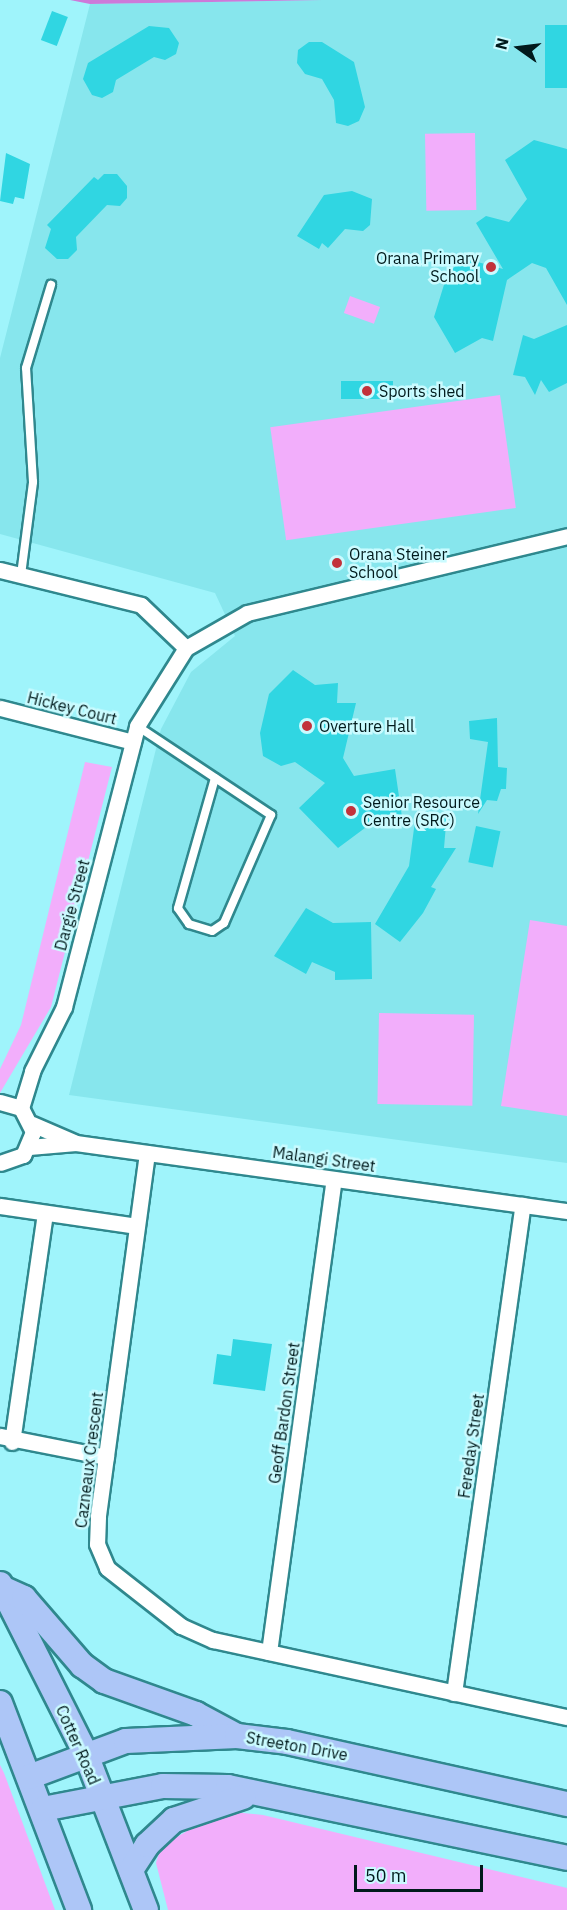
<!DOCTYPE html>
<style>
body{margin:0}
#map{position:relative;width:567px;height:1910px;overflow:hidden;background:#9ff4fb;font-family:"IBM Plex Sans",sans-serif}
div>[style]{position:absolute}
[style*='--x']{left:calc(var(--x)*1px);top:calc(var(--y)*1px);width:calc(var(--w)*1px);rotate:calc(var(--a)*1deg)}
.built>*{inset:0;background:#87e6ed}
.green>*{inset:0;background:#f2aefb;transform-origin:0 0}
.forest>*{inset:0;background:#cd79d9}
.building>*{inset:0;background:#30d6e2;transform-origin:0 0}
.roads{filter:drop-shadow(2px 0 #2f888e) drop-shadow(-2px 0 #2f888e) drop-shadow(0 2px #2f888e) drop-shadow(0 -2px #2f888e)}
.lane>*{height:8px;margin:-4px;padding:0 4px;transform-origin:4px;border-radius:4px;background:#fff}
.street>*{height:15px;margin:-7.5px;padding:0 7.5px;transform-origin:7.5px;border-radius:7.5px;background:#fff}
.primary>*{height:24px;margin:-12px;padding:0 12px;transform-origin:12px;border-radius:12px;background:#adc6f7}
.dots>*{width:16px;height:16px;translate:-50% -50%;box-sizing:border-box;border:3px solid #cafbff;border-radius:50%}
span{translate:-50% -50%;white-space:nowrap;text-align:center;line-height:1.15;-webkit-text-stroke:5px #cafbff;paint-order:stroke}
.poi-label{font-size:16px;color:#011a1c}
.right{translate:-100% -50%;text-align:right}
.left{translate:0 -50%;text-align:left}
.street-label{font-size:16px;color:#011a1c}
.north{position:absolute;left:489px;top:18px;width:60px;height:60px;-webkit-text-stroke:4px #cafbff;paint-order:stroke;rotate:284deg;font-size:16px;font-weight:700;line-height:24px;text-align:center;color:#011a1c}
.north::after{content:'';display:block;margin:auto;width:21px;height:27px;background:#011a1c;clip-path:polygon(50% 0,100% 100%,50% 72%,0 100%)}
.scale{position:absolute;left:354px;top:1865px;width:129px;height:27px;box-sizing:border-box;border:3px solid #011a1c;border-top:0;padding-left:8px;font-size:18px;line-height:21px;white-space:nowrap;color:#011a1c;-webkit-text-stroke:4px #cafbff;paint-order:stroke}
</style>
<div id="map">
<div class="built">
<div style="clip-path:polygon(322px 0,567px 0,567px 1163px,69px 1095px,161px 729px,191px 672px,235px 636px,215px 593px,0 534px,0 358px,90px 4px)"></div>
</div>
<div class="green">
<div style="left:475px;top:133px;width:77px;height:50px;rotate:89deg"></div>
<div style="left:350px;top:296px;width:32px;height:18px;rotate:20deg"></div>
<div style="left:500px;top:395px;width:114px;height:232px;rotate:82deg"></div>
<div style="clip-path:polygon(85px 762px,112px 767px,51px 1007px,0 1093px,0 1069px,21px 1025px)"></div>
<div style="clip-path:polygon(530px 920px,567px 926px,567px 1116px,501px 1106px)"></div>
<div style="left:379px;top:1013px;width:95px;height:91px;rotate:1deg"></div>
<div style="clip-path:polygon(0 1765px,4px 1773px,55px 1910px,0 1910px)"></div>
<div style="clip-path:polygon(222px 1811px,263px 1815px,567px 1888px,567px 1910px,168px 1910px,156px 1863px,161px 1846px)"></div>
</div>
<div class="forest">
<div style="clip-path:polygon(70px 0,322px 0,90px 4px)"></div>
</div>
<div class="building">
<div style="left:52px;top:11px;width:17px;height:31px;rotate:21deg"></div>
<div style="left:567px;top:25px;width:63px;height:22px;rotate:90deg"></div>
<div style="clip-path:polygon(149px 26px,169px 28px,179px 43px,176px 54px,165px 60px,154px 57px,116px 80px,113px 92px,102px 98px,92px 95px,83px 79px,88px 63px)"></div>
<div style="clip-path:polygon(309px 42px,322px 42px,354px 62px,365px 107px,359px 121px,348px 126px,336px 123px,334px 100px,322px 79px,305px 74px,297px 63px,298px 50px)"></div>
<div style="clip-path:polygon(534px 140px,567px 149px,567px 305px,546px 268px,532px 263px,507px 280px,493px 341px,482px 338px,455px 353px,434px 317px,447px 275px,463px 258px,503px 269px,476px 223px,486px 216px,509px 222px,527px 199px,505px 160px)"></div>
<div style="clip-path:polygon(6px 153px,30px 164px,24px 199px,15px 197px,13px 204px,0 201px)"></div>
<div style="clip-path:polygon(104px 174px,117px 174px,127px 186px,127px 198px,120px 206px,107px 205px,76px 237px,77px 250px,68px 259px,57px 259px,45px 248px,51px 229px,47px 225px,94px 177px,98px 180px)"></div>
<div style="clip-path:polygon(352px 191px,372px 199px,370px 225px,363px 231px,345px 229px,328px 248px,322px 243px,319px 249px,297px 236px,324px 195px)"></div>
<div style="clip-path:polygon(567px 325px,567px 383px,549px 392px,541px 380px,535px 395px,525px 377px,513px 375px,523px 335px,534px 339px)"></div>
<div style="left:393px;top:381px;width:18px;height:52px;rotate:90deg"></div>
<div style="clip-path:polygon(293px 670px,315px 685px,338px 683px,337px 703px,356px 703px,343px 758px,354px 776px,395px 769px,402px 817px,369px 825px,338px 848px,299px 808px,325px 783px,295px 762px,281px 766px,263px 756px,260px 733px,269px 694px)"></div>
<div style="clip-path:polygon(497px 718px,498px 767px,507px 768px,506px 789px,501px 789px,497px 801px,487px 800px,478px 814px,488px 742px,470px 739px,469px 721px)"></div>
<div style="clip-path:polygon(447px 813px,444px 848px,456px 848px,431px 887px,436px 889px,423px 913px,400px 942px,375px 924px,409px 866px,415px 821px)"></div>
<div style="left:476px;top:826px;width:25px;height:37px;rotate:12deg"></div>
<div style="clip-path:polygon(306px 908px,333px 923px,371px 922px,372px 979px,335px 980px,335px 972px,312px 962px,306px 974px,274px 956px)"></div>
<div style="clip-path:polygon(233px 1339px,272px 1344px,265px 1391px,213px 1384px,217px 1354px,231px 1356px)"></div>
</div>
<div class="roads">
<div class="lane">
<div style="--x:21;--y:575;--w:94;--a:-82.6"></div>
<div style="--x:33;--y:482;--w:114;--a:-93.5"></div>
<div style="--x:26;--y:368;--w:87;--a:-73.2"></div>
<div style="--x:137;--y:726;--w:161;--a:33.6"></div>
<div style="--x:271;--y:815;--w:118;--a:113.5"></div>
<div style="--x:224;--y:923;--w:14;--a:146"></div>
<div style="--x:212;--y:931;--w:24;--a:-163"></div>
<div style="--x:189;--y:924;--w:19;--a:-125"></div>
<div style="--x:178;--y:908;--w:135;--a:-74.1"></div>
</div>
<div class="street">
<div style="--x:0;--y:570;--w:145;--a:13.9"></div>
<div style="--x:141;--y:605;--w:62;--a:43.7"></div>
<div style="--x:0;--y:708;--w:137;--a:14.3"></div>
<div style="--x:0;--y:1102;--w:22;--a:16"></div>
<div style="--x:21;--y:1108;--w:27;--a:63"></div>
<div style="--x:33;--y:1132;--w:25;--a:113"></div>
<div style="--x:23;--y:1155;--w:24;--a:161"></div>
<div style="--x:21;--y:1108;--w:39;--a:-73"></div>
<div style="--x:32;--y:1071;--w:72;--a:-63.4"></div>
<div style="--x:64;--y:1007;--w:290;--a:-75.4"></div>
<div style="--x:137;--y:726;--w:92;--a:-57.9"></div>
<div style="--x:186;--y:648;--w:70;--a:-29.8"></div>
<div style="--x:247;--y:613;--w:329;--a:-13.5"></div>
<div style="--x:32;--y:1124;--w:46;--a:23.2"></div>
<div style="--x:29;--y:1147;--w:47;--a:-4.9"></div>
<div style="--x:76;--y:1143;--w:496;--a:7.9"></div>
<div style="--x:147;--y:1153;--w:367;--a:97.7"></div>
<div style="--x:98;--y:1517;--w:27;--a:92"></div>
<div style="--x:97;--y:1544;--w:26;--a:67"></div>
<div style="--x:107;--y:1568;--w:94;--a:38.1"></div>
<div style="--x:181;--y:1626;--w:35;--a:24"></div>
<div style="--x:213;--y:1640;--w:362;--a:12.3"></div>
<div style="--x:0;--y:1206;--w:138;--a:8.3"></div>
<div style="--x:0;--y:1436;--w:108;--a:11.2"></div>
<div style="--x:12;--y:1442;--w:231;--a:-81.8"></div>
<div style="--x:269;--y:1652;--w:477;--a:-82.2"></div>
<div style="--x:454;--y:1693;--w:493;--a:-82"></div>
</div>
<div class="primary">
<div style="--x:0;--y:1584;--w:188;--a:63.2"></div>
<div style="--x:85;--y:1752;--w:169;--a:68.9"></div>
<div style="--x:4;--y:1589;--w:22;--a:24"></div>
<div style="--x:24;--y:1598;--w:89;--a:49.1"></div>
<div style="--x:82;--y:1665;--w:27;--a:36"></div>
<div style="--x:104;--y:1681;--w:98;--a:19.7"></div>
<div style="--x:196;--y:1714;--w:44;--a:28.3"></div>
<div style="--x:0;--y:1703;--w:222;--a:69.1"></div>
<div style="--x:29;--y:1777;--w:103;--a:-20.4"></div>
<div style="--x:126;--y:1741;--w:111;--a:-2.6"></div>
<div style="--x:237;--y:1736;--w:50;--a:6.8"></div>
<div style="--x:287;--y:1742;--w:287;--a:12.5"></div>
<div style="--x:43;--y:1809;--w:122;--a:-10.9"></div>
<div style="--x:163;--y:1786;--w:65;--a:0.9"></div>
<div style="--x:228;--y:1787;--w:346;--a:11.8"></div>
<div style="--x:131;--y:1870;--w:30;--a:-57"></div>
<div style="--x:147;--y:1845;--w:37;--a:-43"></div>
<div style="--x:174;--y:1820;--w:73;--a:-18.4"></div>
</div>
</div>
<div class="dots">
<div style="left:491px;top:267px;background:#c2323b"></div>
<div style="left:367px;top:391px;background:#c2323b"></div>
<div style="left:337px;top:563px;background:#c2323b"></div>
<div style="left:307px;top:726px;background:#c2323b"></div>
<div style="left:351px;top:811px;background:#c2323b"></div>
</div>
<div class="poi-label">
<span class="right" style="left:479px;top:267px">Orana Primary<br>School</span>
<span class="left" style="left:379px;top:391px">Sports shed</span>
<span class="left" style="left:349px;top:563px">Orana Steiner<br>School</span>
<span class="left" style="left:319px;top:726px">Overture Hall</span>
<span class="left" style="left:363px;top:811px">Senior Resource<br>Centre (SRC)</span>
</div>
<div class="street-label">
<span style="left:72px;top:708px;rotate:14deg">Hickey Court</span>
<span style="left:72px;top:905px;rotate:-75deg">Dargie Street</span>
<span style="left:324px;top:1159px;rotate:8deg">Malangi Street</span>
<span style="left:284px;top:1413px;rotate:-82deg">Geoff Bardon Street</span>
<span style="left:471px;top:1446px;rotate:-82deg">Fereday Street</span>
<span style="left:89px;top:1460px;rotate:-83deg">Cazneaux Crescent</span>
<span style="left:78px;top:1745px;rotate:66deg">Cotter Road</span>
<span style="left:297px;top:1746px;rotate:10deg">Streeton Drive</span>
</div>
<div class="north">N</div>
<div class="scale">50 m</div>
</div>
